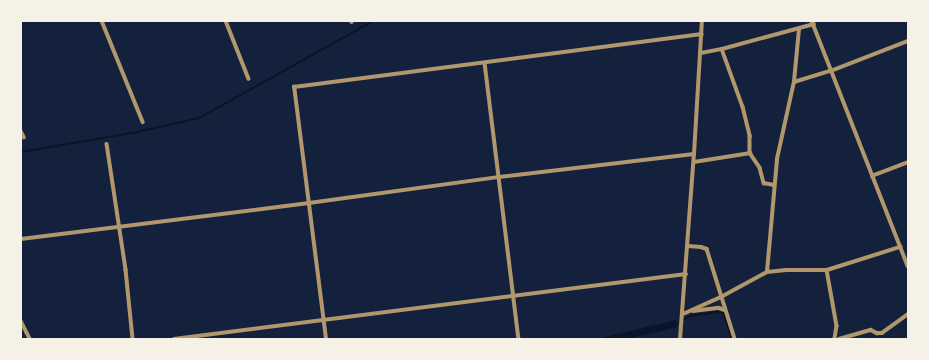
<!DOCTYPE html>
<style>
body{margin:0}
#map{position:relative;width:929px;height:360px;overflow:hidden;background:#14213d;font-family:Commissioner,sans-serif}
div>[style]{position:absolute}
[style*='--x']{left:calc(var(--x)*1px);top:calc(var(--y)*1px);width:calc(var(--w)*1px);rotate:calc(var(--a)*1deg)}
.water>*{inset:0;background:#0b132b}
.stream>*{height:2px;margin:-1px;padding:0 1px;transform-origin:1px;border-radius:1px;background:#0b132b}
.minor>*{height:3.5px;margin:-1.75px;padding:0 1.75px;transform-origin:1.75px;border-radius:1.75px;background:#b1986c}
.tertiary>*{height:4px;margin:-2px;padding:0 2px;transform-origin:2px;border-radius:2px;background:#b1986c}
span{translate:-50% -50%;white-space:nowrap;text-align:center;line-height:1.15;-webkit-text-stroke:3px #f6f1e7;paint-order:stroke}
.frame{position:absolute;inset:0;border:22px solid #f6f1e7;pointer-events:none}
</style>
<div id="map">
<div class="water">
<div style="clip-path:polygon(676px 320px,676px 328px,626px 339px,596px 339px)"></div>
</div>
<div class="stream">
<div style="--x:21;--y:152;--w:118;--a:-9.8"></div>
<div style="--x:137;--y:132;--w:64;--a:-12.7"></div>
<div style="--x:199;--y:118;--w:199;--a:-29.1"></div>
<div style="--x:675;--y:325;--w:17;--a:-31"></div>
<div style="--x:690;--y:316;--w:28;--a:-8"></div>
<div style="--x:718;--y:312;--w:5;--a:11"></div>
<div style="--x:723;--y:313;--w:28;--a:71"></div>
</div>
<div class="minor">
<div style="--x:102;--y:21;--w:109;--a:67.9"></div>
<div style="--x:226;--y:21;--w:62;--a:68.4"></div>
<div style="--x:352;--y:21;--w:1;--a:90"></div>
<div style="--x:812;--y:21;--w:263;--a:68.6"></div>
<div style="--x:722;--y:49;--w:62;--a:70.1"></div>
<div style="--x:743;--y:107;--w:30;--a:76"></div>
<div style="--x:750;--y:136;--w:17;--a:90"></div>
<div style="--x:750;--y:153;--w:18;--a:56"></div>
<div style="--x:760;--y:168;--w:16;--a:75"></div>
<div style="--x:764;--y:183;--w:10;--a:11"></div>
<div style="--x:701;--y:53;--w:21;--a:-11"></div>
<div style="--x:722;--y:49;--w:95;--a:-15.2"></div>
<div style="--x:485;--y:63;--w:278;--a:83"></div>
<div style="--x:794;--y:82;--w:39;--a:-17"></div>
<div style="--x:831;--y:71;--w:83;--a:-21.3"></div>
<div style="--x:21;--y:131;--w:7;--a:63"></div>
<div style="--x:107;--y:144;--w:127;--a:81.4"></div>
<div style="--x:126;--y:270;--w:69;--a:84.2"></div>
<div style="--x:694;--y:162;--w:57;--a:-9.1"></div>
<div style="--x:872;--y:176;--w:39;--a:-21"></div>
<div style="--x:21;--y:239;--w:290;--a:-7.1"></div>
<div style="--x:309;--y:203;--w:192;--a:-7.8"></div>
<div style="--x:499;--y:177;--w:196;--a:-6.7"></div>
<div style="--x:688;--y:246;--w:13;--a:4"></div>
<div style="--x:701;--y:247;--w:6;--a:18"></div>
<div style="--x:707;--y:249;--w:94;--a:72.7"></div>
<div style="--x:827;--y:270;--w:57;--a:79.9"></div>
<div style="--x:837;--y:326;--w:13;--a:99"></div>
<div style="--x:767;--y:272;--w:113;--a:-84.9"></div>
<div style="--x:777;--y:159;--w:79;--a:-77.6"></div>
<div style="--x:794;--y:82;--w:53;--a:-84.6"></div>
<div style="--x:693;--y:311;--w:26;--a:-7"></div>
<div style="--x:719;--y:308;--w:6;--a:18"></div>
<div style="--x:683;--y:314;--w:42;--a:-24.1"></div>
<div style="--x:721;--y:297;--w:52;--a:-28.5"></div>
<div style="--x:767;--y:272;--w:19;--a:-6"></div>
<div style="--x:786;--y:270;--w:41;--a:0"></div>
<div style="--x:827;--y:270;--w:77;--a:-17.5"></div>
<div style="--x:21;--y:321;--w:20;--a:63"></div>
<div style="--x:174;--y:339;--w:516;--a:-7.24"></div>
<div style="--x:326;--y:339;--w:254;--a:-97.2"></div>
<div style="--x:294;--y:87;--w:411;--a:-7.4"></div>
<div style="--x:839;--y:339;--w:33;--a:-16"></div>
<div style="--x:871;--y:330;--w:7;--a:27"></div>
<div style="--x:877;--y:333;--w:5;--a:0"></div>
<div style="--x:882;--y:333;--w:32;--a:-36"></div>
</div>
<div class="tertiary">
<div style="--x:680;--y:339;--w:186;--a:-85.7"></div>
<div style="--x:694;--y:154;--w:133;--a:-86.6"></div>
</div>
<div class="frame"></div>
</div>
